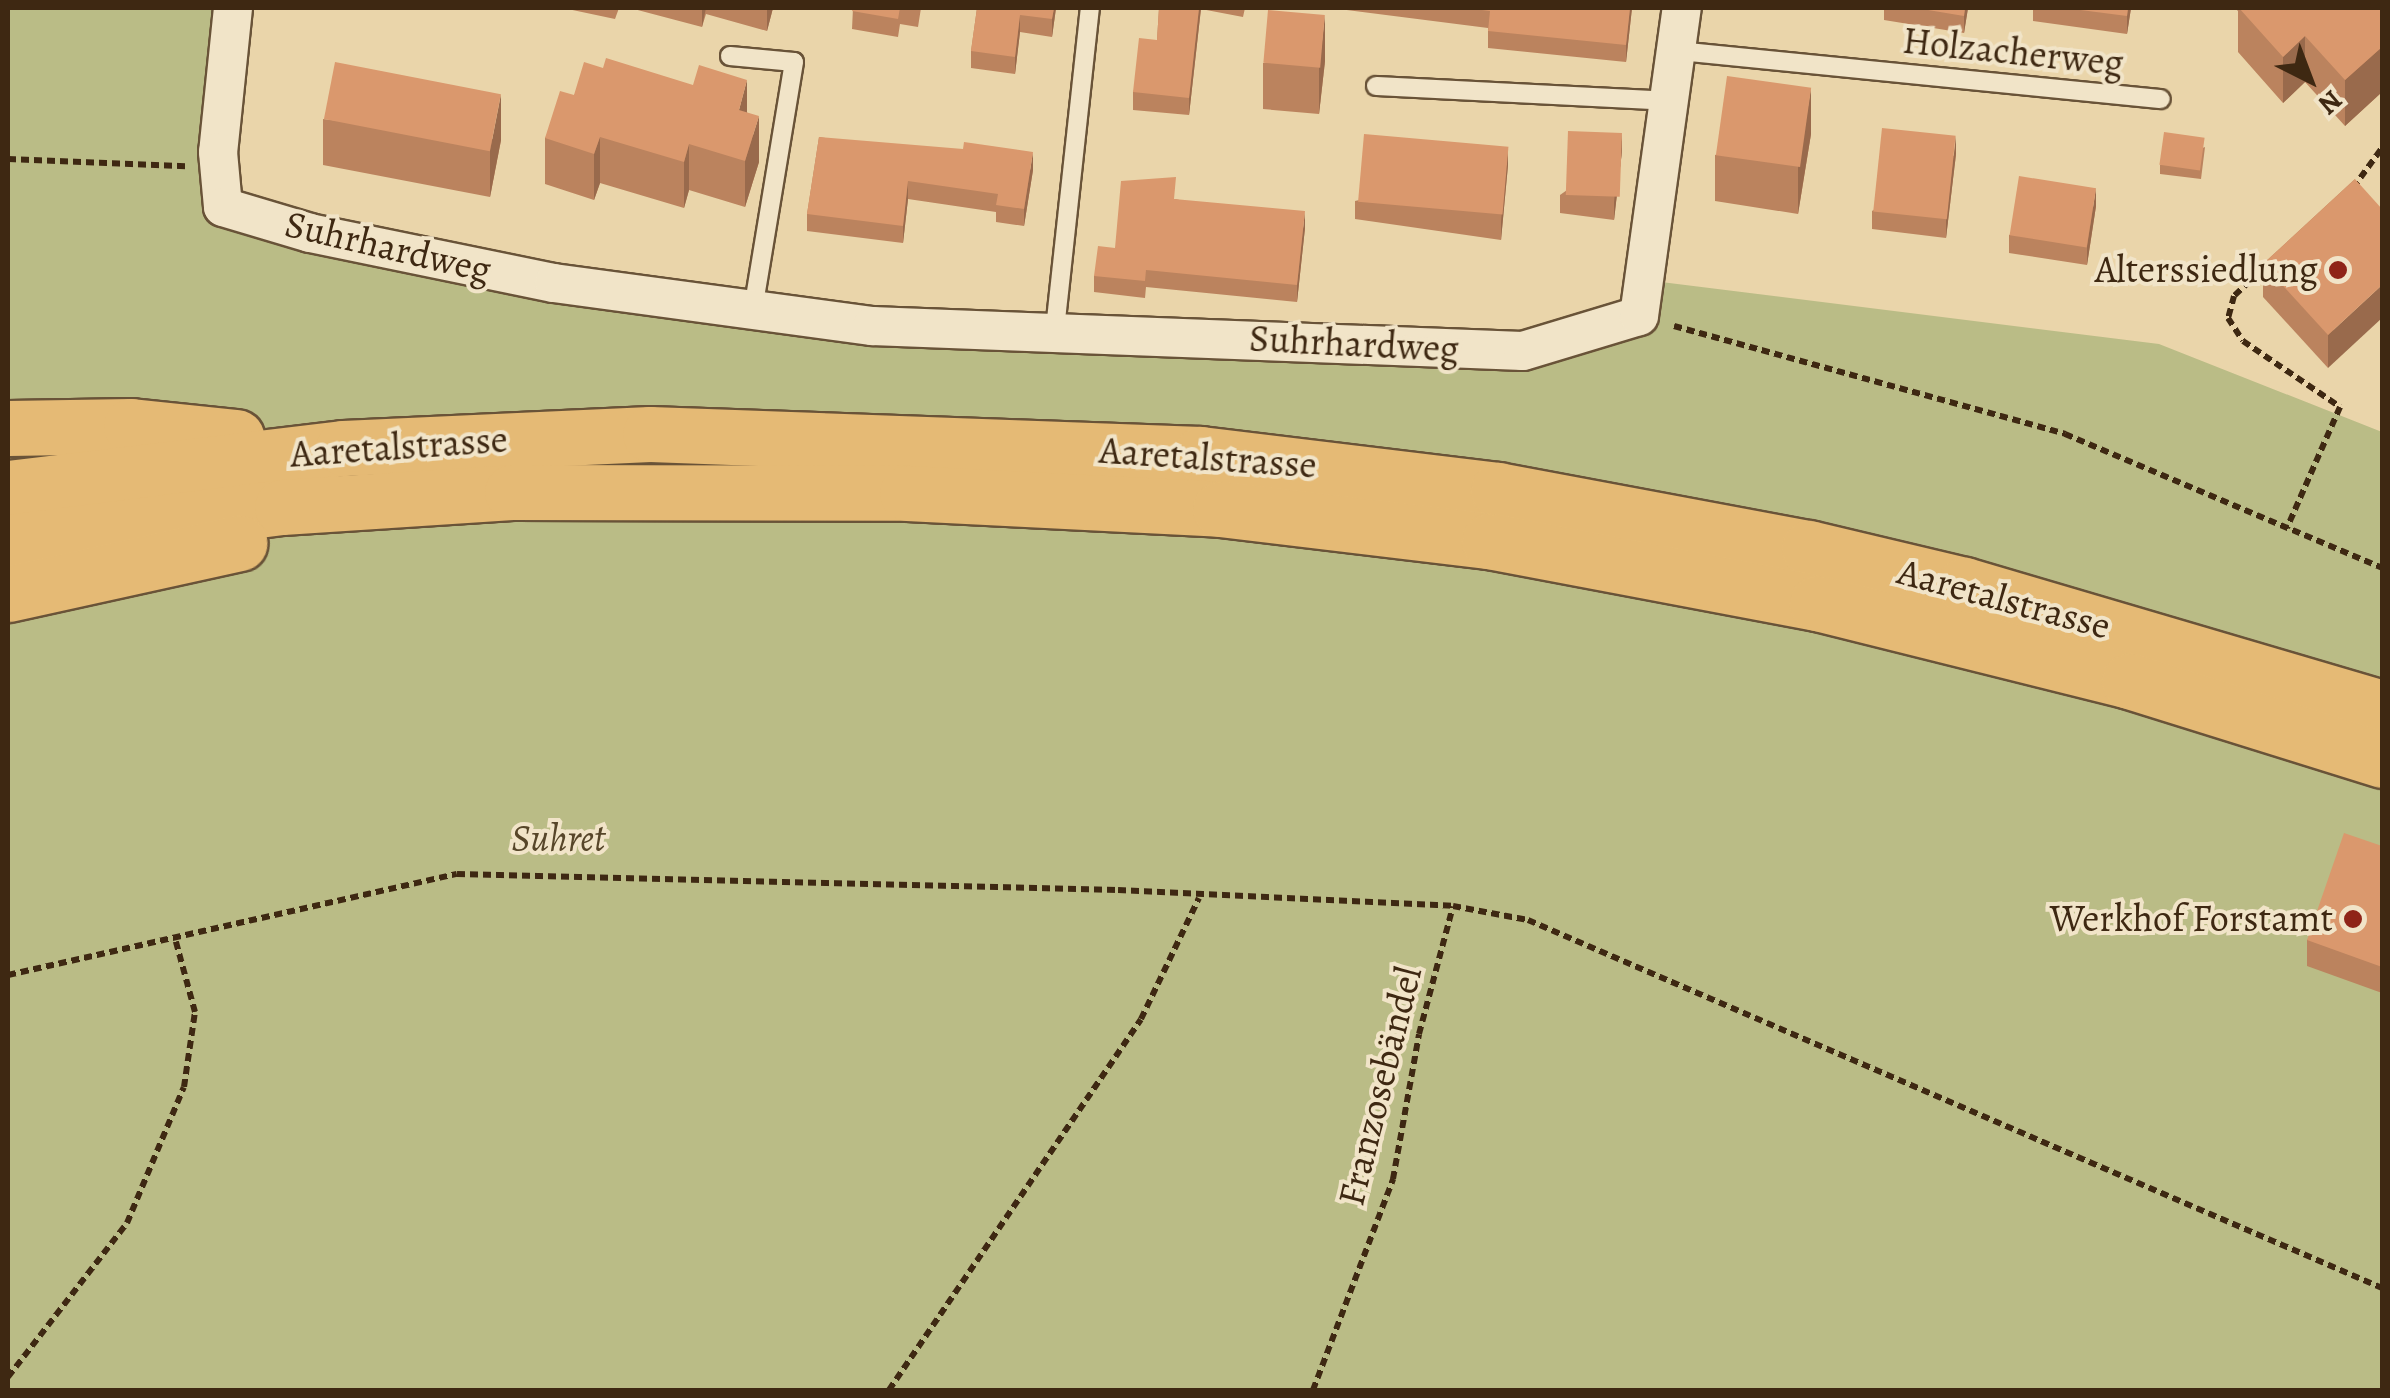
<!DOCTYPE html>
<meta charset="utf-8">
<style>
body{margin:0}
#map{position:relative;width:2390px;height:1398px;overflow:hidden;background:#ead5aa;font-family:Alegreya,serif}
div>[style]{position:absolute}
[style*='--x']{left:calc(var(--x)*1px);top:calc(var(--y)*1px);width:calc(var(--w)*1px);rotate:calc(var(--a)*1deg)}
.green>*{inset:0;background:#babc86}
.path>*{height:6px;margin-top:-3px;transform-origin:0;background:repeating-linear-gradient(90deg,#3e2812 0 8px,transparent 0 13px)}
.roads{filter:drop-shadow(2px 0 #695338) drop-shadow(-2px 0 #695338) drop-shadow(0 2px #695338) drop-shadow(0 -2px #695338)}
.lane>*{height:18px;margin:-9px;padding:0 9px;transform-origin:9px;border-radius:9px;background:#f1e4c8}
.street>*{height:38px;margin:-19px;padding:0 19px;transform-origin:19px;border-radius:19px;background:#f1e4c8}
.highway>*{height:55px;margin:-27.5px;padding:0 27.5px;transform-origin:27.5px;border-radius:27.5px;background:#e5ba75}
.wall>*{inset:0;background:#bb835e}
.shaded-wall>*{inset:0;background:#996a4c}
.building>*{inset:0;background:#da986d;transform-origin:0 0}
.dots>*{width:28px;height:28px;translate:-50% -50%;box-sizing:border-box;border:5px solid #f1e4c8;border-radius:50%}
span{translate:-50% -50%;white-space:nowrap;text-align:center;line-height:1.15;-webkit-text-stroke:8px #f1e4c8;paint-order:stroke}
.street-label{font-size:38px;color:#3e2812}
.poi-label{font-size:38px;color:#3e2812}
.right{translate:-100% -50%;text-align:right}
.park-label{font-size:38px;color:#574629;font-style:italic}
.frame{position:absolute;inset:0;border:10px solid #3e2812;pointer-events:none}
.north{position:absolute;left:2260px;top:30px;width:100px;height:100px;-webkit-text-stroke:8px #f1e4c8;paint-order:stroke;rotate:138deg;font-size:28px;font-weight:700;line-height:40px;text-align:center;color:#3e2812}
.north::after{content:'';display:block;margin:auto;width:35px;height:45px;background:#3e2812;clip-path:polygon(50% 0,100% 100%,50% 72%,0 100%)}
</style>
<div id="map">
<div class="green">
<div style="clip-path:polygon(8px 8px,233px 8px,223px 207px,554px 283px,1391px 348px,1638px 316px,1645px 280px,2159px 344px,2382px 432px,2382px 1390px,8px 1390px)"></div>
</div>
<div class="path">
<div style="--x:8;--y:159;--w:178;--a:2.3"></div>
<div style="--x:2353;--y:188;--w:49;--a:-54.1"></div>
<div style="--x:2269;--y:263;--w:48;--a:136.7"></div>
<div style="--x:2234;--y:296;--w:23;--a:105"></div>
<div style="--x:2228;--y:318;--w:27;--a:57"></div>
<div style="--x:2243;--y:341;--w:117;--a:34.2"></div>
<div style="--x:2340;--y:407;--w:132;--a:113.7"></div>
<div style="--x:1674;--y:326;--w:406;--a:15.4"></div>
<div style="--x:2065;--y:434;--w:344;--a:22.9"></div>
<div style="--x:8;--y:975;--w:460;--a:-12.7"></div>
<div style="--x:457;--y:874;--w:661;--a:1.39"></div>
<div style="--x:1118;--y:890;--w:335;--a:2.7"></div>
<div style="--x:1453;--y:906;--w:76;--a:10.6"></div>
<div style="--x:1528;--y:920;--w:930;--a:23.31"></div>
<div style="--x:8;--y:1377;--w:195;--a:-52.3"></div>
<div style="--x:127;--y:1223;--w:147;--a:-67.3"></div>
<div style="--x:184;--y:1087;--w:76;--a:-81.7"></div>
<div style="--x:195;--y:1012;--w:73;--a:-105.2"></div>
<div style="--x:889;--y:1390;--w:448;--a:-55.8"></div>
<div style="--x:1141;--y:1019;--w:134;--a:-64.4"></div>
<div style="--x:1313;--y:1390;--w:226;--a:-69.2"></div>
<div style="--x:1393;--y:1179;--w:147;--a:-79.8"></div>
<div style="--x:1419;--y:1034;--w:132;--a:-75.1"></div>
</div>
<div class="roads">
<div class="lane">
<div style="--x:1679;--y:51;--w:484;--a:5.7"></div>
<div style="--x:730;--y:56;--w:64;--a:5.4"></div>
<div style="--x:794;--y:62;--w:251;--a:99.4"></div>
<div style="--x:1376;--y:86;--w:292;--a:2.9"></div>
<div style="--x:1055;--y:329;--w:323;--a:-83.8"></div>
</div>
<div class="street">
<div style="--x:233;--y:8;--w:145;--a:95.9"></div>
<div style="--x:218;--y:152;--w:55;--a:84.8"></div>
<div style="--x:223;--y:207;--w:91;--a:16.6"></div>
<div style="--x:310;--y:233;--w:249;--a:11.6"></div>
<div style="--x:554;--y:283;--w:321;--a:7.7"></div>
<div style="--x:872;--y:326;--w:651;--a:2.2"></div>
<div style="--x:1523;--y:351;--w:121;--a:-16.8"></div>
<div style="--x:1639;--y:316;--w:311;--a:-82.1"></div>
</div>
<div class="highway">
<div style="--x:8;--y:428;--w:123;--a:-0.9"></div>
<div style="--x:131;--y:426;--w:106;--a:6"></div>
<div style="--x:8;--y:488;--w:337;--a:-6.8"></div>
<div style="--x:343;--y:448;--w:307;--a:-2.6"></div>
<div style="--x:650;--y:434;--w:551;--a:2.08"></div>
<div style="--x:1201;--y:454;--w:299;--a:6.9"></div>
<div style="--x:1498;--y:490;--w:316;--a:10.6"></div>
<div style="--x:1809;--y:548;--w:159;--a:13.4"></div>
<div style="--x:1964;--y:585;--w:436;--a:16.4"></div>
<div style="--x:8;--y:542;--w:276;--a:-7.3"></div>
<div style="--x:282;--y:507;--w:230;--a:-3.7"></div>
<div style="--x:512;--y:492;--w:395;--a:0.1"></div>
<div style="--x:907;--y:493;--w:313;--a:2.9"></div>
<div style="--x:1220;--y:509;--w:271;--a:6.8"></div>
<div style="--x:1489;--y:541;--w:334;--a:10.7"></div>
<div style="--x:1817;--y:603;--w:322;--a:14"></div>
<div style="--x:2129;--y:681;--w:265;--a:17.3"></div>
<div style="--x:8;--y:594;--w:237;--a:-12.4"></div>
</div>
</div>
<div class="wall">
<div style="clip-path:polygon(563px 8px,619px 8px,615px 19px)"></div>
<div style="clip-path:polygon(630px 8px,773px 8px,767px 31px,706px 14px,702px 27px)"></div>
<div style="clip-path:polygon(853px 8px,921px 8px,918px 27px,900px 24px,898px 37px,852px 29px)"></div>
<div style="clip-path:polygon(977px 8px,1056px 8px,1052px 37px,1020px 32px,1015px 74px,971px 68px,971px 51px)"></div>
<div style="clip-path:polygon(1159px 8px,1245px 8px,1243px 17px,1201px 9px,1189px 115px,1133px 110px,1133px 92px,1157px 40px)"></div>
<div style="clip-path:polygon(1331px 8px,1632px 8px,1626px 62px,1488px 48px,1488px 28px)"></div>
<div style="clip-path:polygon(1884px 8px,1968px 8px,1964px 33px,1884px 20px)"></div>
<div style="clip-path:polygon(2033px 8px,2131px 8px,2127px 34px,2033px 21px)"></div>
<div style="clip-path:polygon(2235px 8px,2382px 8px,2382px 92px,2345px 126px,2305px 82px,2283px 103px,2238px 52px,2238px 11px)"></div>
<div style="clip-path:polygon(1325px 61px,1319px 114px,1263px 109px,1263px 63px)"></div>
<div style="clip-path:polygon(603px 68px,747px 112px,759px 162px,745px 207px,689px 190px,684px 208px,600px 183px,594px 200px,545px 184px,545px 138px,574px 95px)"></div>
<div style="clip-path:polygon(323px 119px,501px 140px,490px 197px,323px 165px)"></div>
<div style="clip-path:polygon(1811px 134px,1798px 214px,1715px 201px,1715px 155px)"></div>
<div style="clip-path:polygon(819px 137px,1033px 170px,1024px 226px,996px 222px,996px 212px,908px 199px,903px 243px,807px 231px,807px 214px)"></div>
<div style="clip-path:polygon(2205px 147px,2201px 179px,2160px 174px,2160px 165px)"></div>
<div style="clip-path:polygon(1622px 151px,1614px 220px,1560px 213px,1560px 195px)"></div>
<div style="clip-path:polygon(1956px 154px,1946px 238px,1872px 229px,1872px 211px)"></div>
<div style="clip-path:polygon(1508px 165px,1501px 240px,1355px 219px,1355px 201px)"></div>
<div style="clip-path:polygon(2355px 179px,2328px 368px,2263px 297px,2263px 264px)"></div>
<div style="clip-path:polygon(1175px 199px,1305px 228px,1297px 302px,1146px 287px,1145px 298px,1094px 292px,1094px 276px,1115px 248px)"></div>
<div style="clip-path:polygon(2096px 206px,2087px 265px,2009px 253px,2009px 235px)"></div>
<div style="clip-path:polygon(2382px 846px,2382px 993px,2307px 966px,2307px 940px)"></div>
</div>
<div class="shaded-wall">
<div style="clip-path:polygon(702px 8px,706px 8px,702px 27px)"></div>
<div style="clip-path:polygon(767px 8px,773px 8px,767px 31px)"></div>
<div style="clip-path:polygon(1054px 8px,1056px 8px,1052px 37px,1052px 19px)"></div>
<div style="clip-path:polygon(1199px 8px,1201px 8px,1189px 115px,1189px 98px)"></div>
<div style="clip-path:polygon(1630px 8px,1632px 8px,1626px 62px,1626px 45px)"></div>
<div style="clip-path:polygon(1965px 8px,1968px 8px,1964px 33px,1964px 16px)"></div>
<div style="clip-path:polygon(2128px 8px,2131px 8px,2127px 34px,2127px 16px)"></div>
<div style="clip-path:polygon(1020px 15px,1020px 32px,1015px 74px,1015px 57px)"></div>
<div style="clip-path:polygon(1325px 15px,1325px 61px,1319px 114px,1319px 68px)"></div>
<div style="clip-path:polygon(2305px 36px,2305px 82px,2283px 103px,2283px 57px)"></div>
<div style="clip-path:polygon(2382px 47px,2382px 92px,2345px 126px,2345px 80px)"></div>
<div style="clip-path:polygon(747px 80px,747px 125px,739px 110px)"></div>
<div style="clip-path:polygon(1811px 88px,1811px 134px,1798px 214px,1798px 168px)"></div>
<div style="clip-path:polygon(501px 94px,501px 140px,490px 197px,490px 151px)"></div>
<div style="clip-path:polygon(759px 116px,759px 162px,745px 207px,745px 161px)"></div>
<div style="clip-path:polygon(1622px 133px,1622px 151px,1614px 220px,1614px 202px)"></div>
<div style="clip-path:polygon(1956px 136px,1956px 154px,1946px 238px,1946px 220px)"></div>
<div style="clip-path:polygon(600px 137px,600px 183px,594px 200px,594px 154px)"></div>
<div style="clip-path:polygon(689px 144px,689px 190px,684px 208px,684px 162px)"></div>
<div style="clip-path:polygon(1508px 147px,1508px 165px,1501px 240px,1501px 222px)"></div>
<div style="clip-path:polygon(1033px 152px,1033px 170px,1024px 226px,1024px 209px)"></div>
<div style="clip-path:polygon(908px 181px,908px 199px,903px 243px,903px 226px)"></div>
<div style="clip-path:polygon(2096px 188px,2096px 206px,2087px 265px,2087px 247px)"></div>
<div style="clip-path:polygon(1305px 211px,1305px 228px,1297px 302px,1297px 285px)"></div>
<div style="clip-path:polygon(2382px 285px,2382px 318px,2328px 368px,2328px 335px)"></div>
</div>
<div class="building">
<div style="clip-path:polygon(853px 8px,900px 8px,898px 19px,852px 11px)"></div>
<div style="clip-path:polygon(977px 8px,1054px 8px,1052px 19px,1020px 15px,1015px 57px,971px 51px)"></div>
<div style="clip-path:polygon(1159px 8px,1199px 8px,1189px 98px,1133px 92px,1139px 38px,1157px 40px)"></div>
<div style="clip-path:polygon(1466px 8px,1630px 8px,1626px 45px,1488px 31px,1490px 11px)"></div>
<div style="clip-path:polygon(1916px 8px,1965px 8px,1964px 16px)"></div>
<div style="clip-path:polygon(2065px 8px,2128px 8px,2127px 16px)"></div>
<div style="clip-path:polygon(2239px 8px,2382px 8px,2382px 47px,2345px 80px,2305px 36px,2283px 57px)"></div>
<div style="left:1268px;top:10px;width:57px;height:53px;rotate:5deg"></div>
<div style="clip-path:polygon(606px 58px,693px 85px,699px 65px,747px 80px,739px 110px,759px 116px,745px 161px,689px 144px,684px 162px,600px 137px,594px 154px,545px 138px,560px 91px,574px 95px,584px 62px,603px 68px)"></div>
<div style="left:335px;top:62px;width:169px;height:58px;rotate:11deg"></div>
<div style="left:1727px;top:76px;width:85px;height:80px;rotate:8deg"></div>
<div style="left:1882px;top:128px;width:74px;height:84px;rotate:6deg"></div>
<div style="left:1568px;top:131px;width:54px;height:64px;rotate:2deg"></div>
<div style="left:2164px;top:132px;width:41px;height:33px;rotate:8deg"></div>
<div style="left:1364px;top:134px;width:145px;height:68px;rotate:5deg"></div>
<div style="clip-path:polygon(819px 137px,963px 149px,964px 142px,1033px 152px,1024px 209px,996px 205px,998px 194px,908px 181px,903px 226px,807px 214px)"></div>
<div style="left:2019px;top:176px;width:78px;height:60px;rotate:9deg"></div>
<div style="clip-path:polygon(1176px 177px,1174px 199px,1305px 211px,1297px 285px,1146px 270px,1145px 281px,1094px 276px,1098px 246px,1115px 248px,1121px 181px)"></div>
<div style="clip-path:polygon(2355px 179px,2382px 209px,2382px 285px,2328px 335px,2263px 264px)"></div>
<div style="clip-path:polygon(2344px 833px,2382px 846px,2382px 967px,2307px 940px)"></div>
</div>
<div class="dots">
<div style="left:2338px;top:270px;background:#8f2418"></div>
<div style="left:2353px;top:919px;background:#8f2418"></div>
</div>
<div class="street-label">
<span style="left:2013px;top:52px;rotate:6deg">Holzacherweg</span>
<span style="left:388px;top:247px;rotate:13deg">Suhrhardweg</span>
<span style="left:1354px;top:344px;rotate:3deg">Suhrhardweg</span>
<span style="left:399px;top:447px;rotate:-4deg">Aaretalstrasse</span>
<span style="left:1208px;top:458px;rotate:4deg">Aaretalstrasse</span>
<span style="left:2004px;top:599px;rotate:15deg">Aaretalstrasse</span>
<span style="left:1380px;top:1086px;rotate:-76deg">Franzosebändel</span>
</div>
<div class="poi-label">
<span class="right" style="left:2318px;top:270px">Alterssiedlung</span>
<span class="right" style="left:2333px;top:919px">Werkhof Forstamt</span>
</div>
<div class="park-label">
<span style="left:558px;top:839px">Suhret</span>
</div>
<div class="frame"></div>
<div class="north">N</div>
</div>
